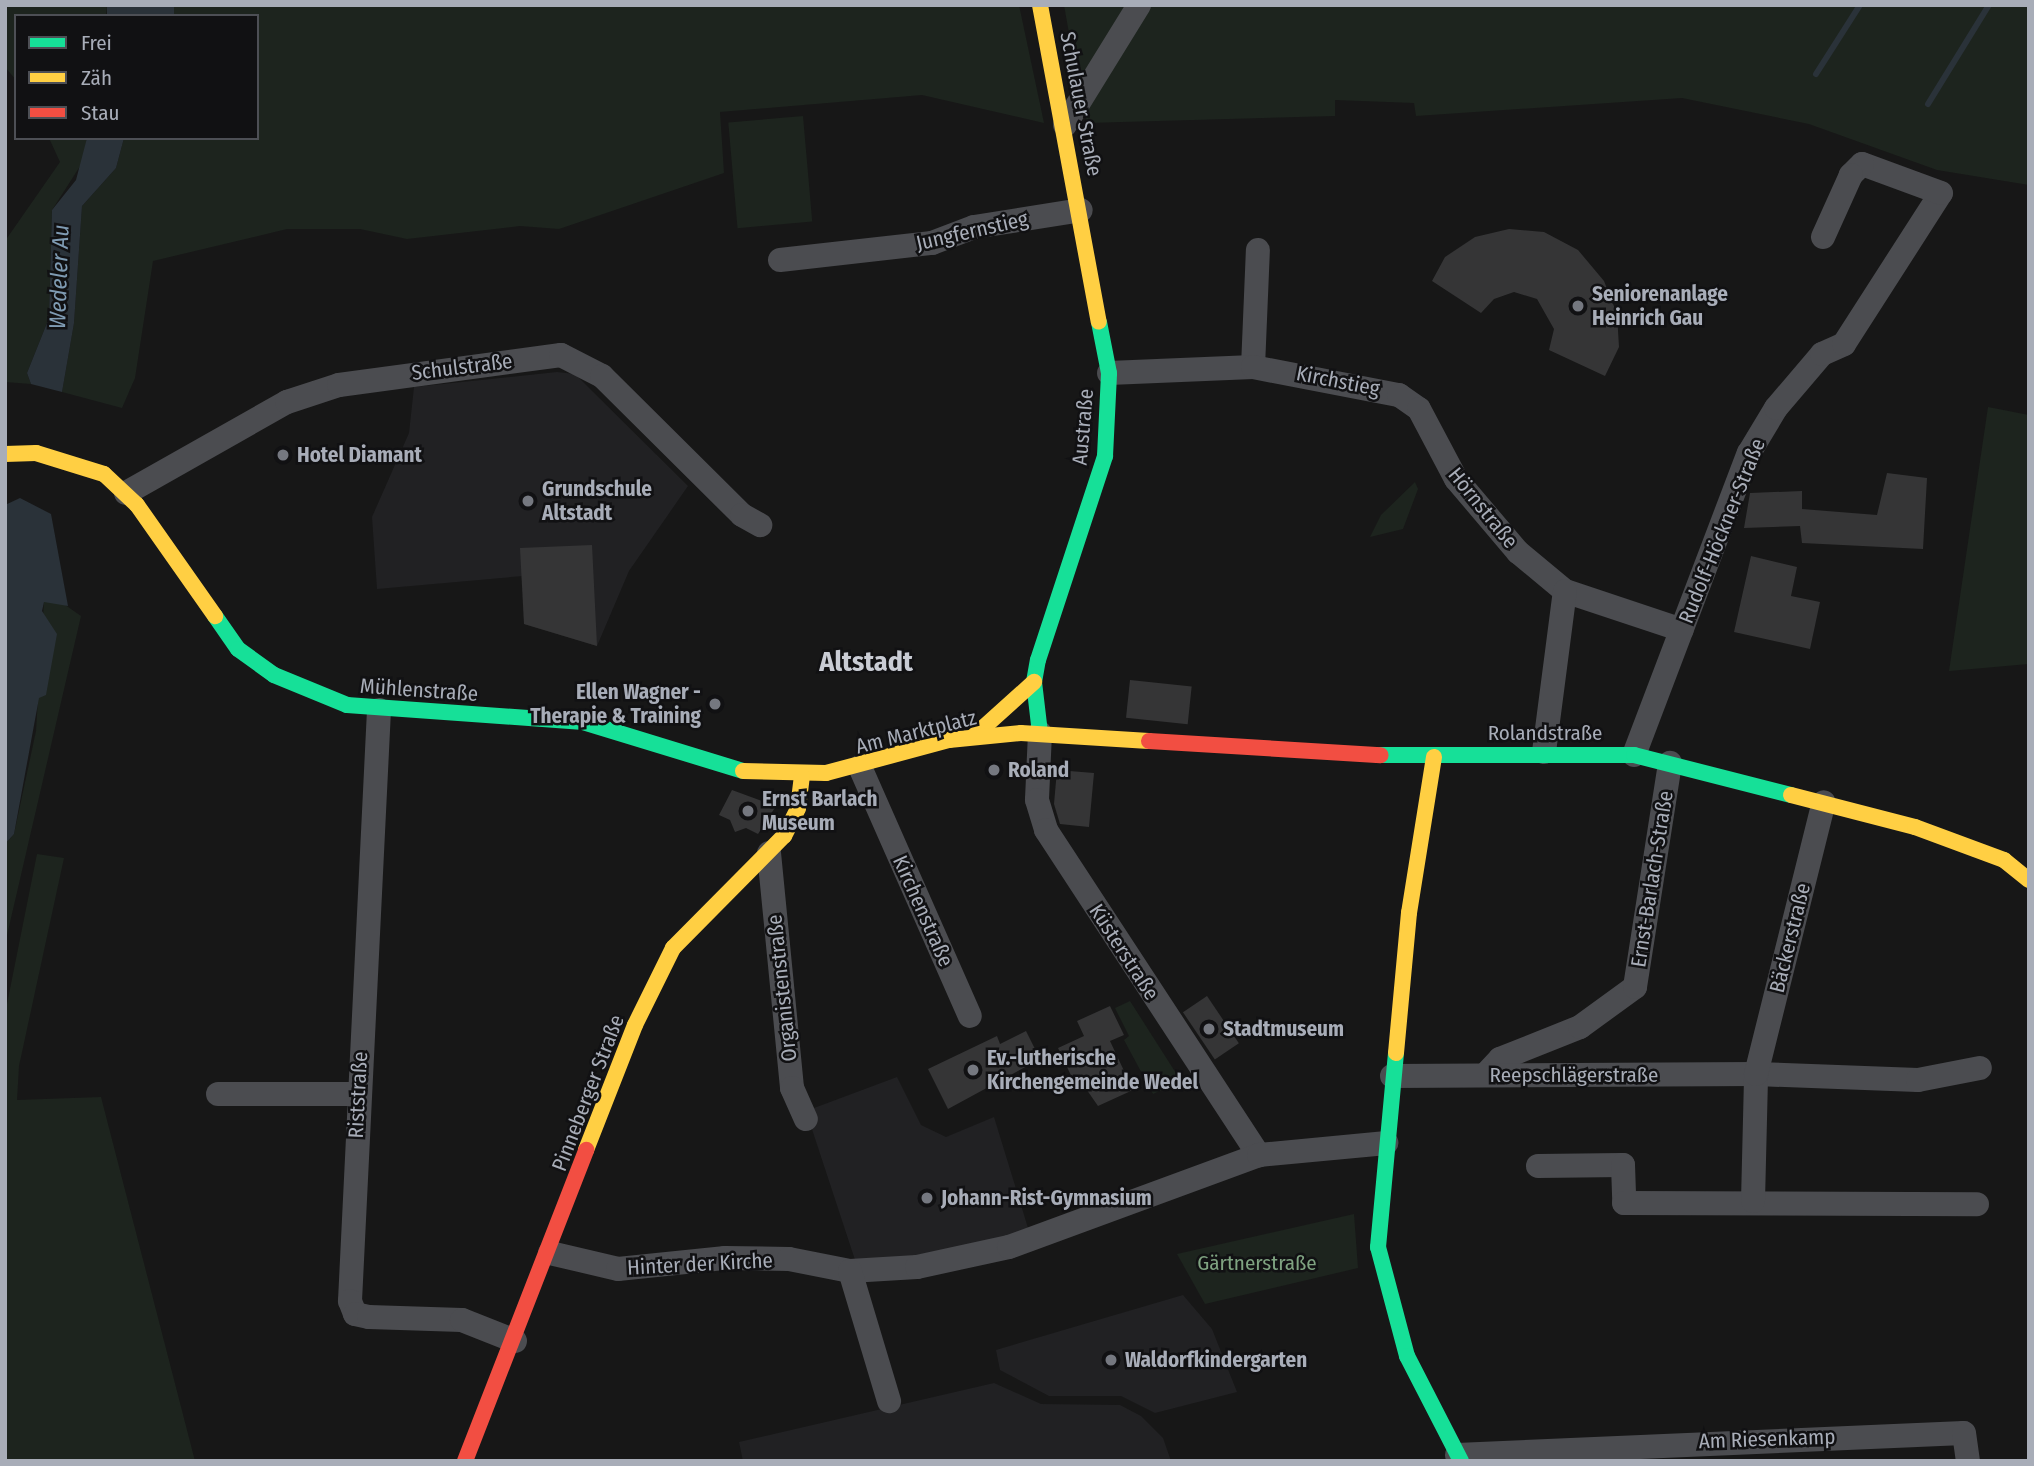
<!DOCTYPE html>
<meta charset="utf-8">
<style>
body{margin:0}
#map{position:relative;width:2034px;height:1466px;overflow:hidden;background:#171717;font-family:"Fira Sans Condensed",sans-serif}
div>[style]{position:absolute}
[style*='--x']{left:calc(var(--x)*1px);top:calc(var(--y)*1px);width:calc(var(--w)*1px);rotate:calc(var(--a)*1deg)}
.built>*{inset:0;background:#212123}
.green>*{inset:0;background:#1d241e;transform-origin:0 0}
.water>*{inset:0;background:#2a3239;transform-origin:0 0}
.stream>*{height:6px;margin:-3px;padding:0 3px;transform-origin:3px;border-radius:3px;background:#2a3239}
.building>*{inset:0;background:#353536;transform-origin:0 0}
.street>*{height:24px;margin:-12px;padding:0 12px;transform-origin:12px;border-radius:12px;background:#4b4c50}
.fast>*{height:16px;margin:-8px;padding:0 8px;transform-origin:8px;border-radius:8px;background:#16e098}
.slow>*{height:16px;margin:-8px;padding:0 8px;transform-origin:8px;border-radius:8px;background:#ffcf43}
.jam>*{height:16px;margin:-8px;padding:0 8px;transform-origin:8px;border-radius:8px;background:#f24e42}
.dots>*{width:19px;height:19px;translate:-50% -50%;box-sizing:border-box;border:4px solid #111113;border-radius:50%}
span{translate:-50% -50%;white-space:nowrap;text-align:center;line-height:1.15;-webkit-text-stroke:5px #111113;paint-order:stroke}
.street-label{font-size:21px;color:#a8adb8}
.poi-label{font-size:21px;color:#a8adb8;font-weight:700}
.left{translate:0 -50%;text-align:left}
.right{translate:-100% -50%;text-align:right}
.park-label{font-size:21px;color:#7fa381}
.water-label{font-size:23px;color:#7f9bb3;font-style:italic}
.district-label{font-size:28px;color:#c9ccd4;font-weight:700}
.frame{position:absolute;inset:0;border:7px solid #a8adb8;pointer-events:none}
.legend{position:absolute;left:14px;top:14px;width:245px;height:126px;box-sizing:border-box;background:#111113;border:2px solid #4d4f55;margin:0;padding:9px 12px;list-style:none;font-size:21px;color:#a8adb8}
.legend li{display:flex;align-items:center;gap:14px;height:35px}
.legend b{width:35px;border:2px solid #4d4f55}
</style>
<div id="map">
<div class="built">
<div style="clip-path:polygon(557px 372px,575px 374px,688px 486px,629px 571px,597px 646px,524px 624px,523px 576px,377px 589px,372px 517px,409px 433px,414px 387px)"></div>
<div style="clip-path:polygon(897px 1077px,921px 1125px,946px 1137px,994px 1117px,1028px 1228px,1008px 1238px,857px 1266px,806px 1111px)"></div>
<div style="clip-path:polygon(1183px 1295px,1212px 1329px,1237px 1392px,1155px 1413px,1121px 1396px,1049px 1396px,1000px 1370px,996px 1350px)"></div>
<div style="clip-path:polygon(994px 1383px,1041px 1404px,1120px 1405px,1141px 1416px,1163px 1438px,1171px 1461px,743px 1461px,739px 1442px)"></div>
</div>
<div class="green">
<div style="clip-path:polygon(5px 5px,107px 5px,106px 16px,16px 16px,16px 80px,5px 67px)"></div>
<div style="clip-path:polygon(174px 5px,1019px 5px,1044px 123px,922px 95px,720px 112px,724px 173px,559px 229px,520px 226px,407px 239px,360px 229px,287px 229px,153px 261px,135px 378px,122px 408px,62px 392px,74px 323px,82px 206px,116px 168px,124px 138px,257px 138px,257px 16px,166px 16px)"></div>
<div style="clip-path:polygon(1064px 5px,1131px 5px,1079px 90px)"></div>
<div style="clip-path:polygon(1149px 5px,2029px 5px,2029px 185px,1937px 170px,1809px 124px,1682px 98px,1416px 116px,1414px 103px,1335px 100px,1335px 116px,1087px 123px,1084px 106px)"></div>
<div style="left:803px;top:116px;width:106px;height:75px;rotate:85deg"></div>
<div style="clip-path:polygon(49px 138px,87px 138px,84px 160px,52px 210px,49px 318px,27px 373px,31px 384px,5px 382px,5px 241px,60px 162px)"></div>
<div style="clip-path:polygon(1988px 407px,2029px 415px,2029px 664px,1949px 671px)"></div>
<div style="clip-path:polygon(1415px 482px,1418px 489px,1403px 529px,1370px 537px,1381px 515px)"></div>
<div style="clip-path:polygon(58px 600px,81px 616px,5px 944px,5px 844px,14px 834px,36px 731px,44px 601px)"></div>
<div style="clip-path:polygon(37px 854px,64px 858px,19px 1066px,17px 1100px,101px 1097px,195px 1461px,5px 1461px,5px 1014px)"></div>
<div style="clip-path:polygon(1130px 1001px,1181px 1081px,1153px 1094px,1124px 1040px,1129px 1036px,1115px 1008px)"></div>
<div style="clip-path:polygon(1354px 1214px,1358px 1268px,1205px 1304px,1177px 1254px)"></div>
</div>
<div class="water">
<div style="left:107px;top:5px;width:67px;height:11px"></div>
<div style="clip-path:polygon(87px 138px,124px 138px,116px 168px,82px 206px,74px 323px,62px 392px,31px 384px,27px 373px,49px 318px,52px 210px,76px 180px)"></div>
<div style="clip-path:polygon(20px 498px,51px 514px,68px 606px,44px 602px,42px 611px,57px 634px,46px 695px,39px 698px,14px 834px,5px 844px,5px 505px)"></div>
</div>
<div class="stream">
<div style="--x:1816;--y:74;--w:82;--a:-57.5"></div>
<div style="--x:1928;--y:104;--w:116;--a:-58.4"></div>
</div>
<div class="building">
<div style="clip-path:polygon(1509px 229px,1544px 232px,1578px 250px,1604px 281px,1617px 314px,1619px 347px,1605px 376px,1549px 350px,1554px 329px,1537px 299px,1514px 292px,1494px 299px,1481px 313px,1432px 281px,1445px 257px,1475px 237px)"></div>
<div style="clip-path:polygon(1887px 473px,1927px 478px,1923px 549px,1802px 543px,1800px 526px,1744px 528px,1750px 493px,1802px 491px,1802px 509px,1877px 515px)"></div>
<div style="clip-path:polygon(592px 545px,597px 646px,524px 624px,520px 548px)"></div>
<div style="clip-path:polygon(1751px 556px,1797px 567px,1791px 596px,1820px 602px,1810px 649px,1734px 632px)"></div>
<div style="left:1130px;top:680px;width:62px;height:38px;rotate:6deg"></div>
<div style="clip-path:polygon(1057px 770px,1094px 773px,1089px 827px,1060px 824px,1054px 804px)"></div>
<div style="clip-path:polygon(732px 790px,776px 806px,758px 834px,746px 828px,735px 832px,730px 820px,719px 815px)"></div>
<div style="left:1207px;top:996px;width:57px;height:29px;rotate:56deg"></div>
<div style="clip-path:polygon(1110px 1006px,1124px 1035px,1110px 1041px,1133px 1090px,1098px 1106px,1082px 1083px,1076px 1086px,1058px 1048px,1084px 1036px,1077px 1021px)"></div>
<div style="clip-path:polygon(1026px 1031px,1040px 1059px,948px 1109px,928px 1069px,997px 1036px,1000px 1044px)"></div>
</div>
<div class="street">
<div style="--x:1065;--y:125;--w:141;--a:-58.3"></div>
<div style="--x:780;--y:260;--w:153;--a:-6.4"></div>
<div style="--x:932;--y:243;--w:45;--a:-20.9"></div>
<div style="--x:974;--y:227;--w:108;--a:-9"></div>
<div style="--x:1253;--y:367;--w:117;--a:-87.6"></div>
<div style="--x:1109;--y:373;--w:144;--a:-2.4"></div>
<div style="--x:1253;--y:367;--w:149;--a:10.9"></div>
<div style="--x:1399;--y:395;--w:24;--a:35"></div>
<div style="--x:1419;--y:409;--w:79;--a:62.1"></div>
<div style="--x:1456;--y:479;--w:96;--a:49.7"></div>
<div style="--x:1518;--y:552;--w:61;--a:39.7"></div>
<div style="--x:1565;--y:591;--w:123;--a:18.4"></div>
<div style="--x:126;--y:493;--w:185;--a:-29.5"></div>
<div style="--x:287;--y:402;--w:55;--a:-18.1"></div>
<div style="--x:339;--y:385;--w:224;--a:-7.7"></div>
<div style="--x:561;--y:355;--w:46;--a:27.1"></div>
<div style="--x:602;--y:376;--w:197;--a:44.8"></div>
<div style="--x:742;--y:515;--w:21;--a:29"></div>
<div style="--x:379;--y:710;--w:592;--a:92.81"></div>
<div style="--x:350;--y:1301;--w:14;--a:69"></div>
<div style="--x:355;--y:1314;--w:14;--a:12"></div>
<div style="--x:369;--y:1317;--w:93;--a:1.8"></div>
<div style="--x:462;--y:1320;--w:57;--a:21.6"></div>
<div style="--x:1040;--y:733;--w:67;--a:92.6"></div>
<div style="--x:1037;--y:800;--w:31;--a:73"></div>
<div style="--x:1046;--y:830;--w:389;--a:56.8"></div>
<div style="--x:1544;--y:752;--w:162;--a:-82.6"></div>
<div style="--x:1634;--y:755;--w:323;--a:-69.2"></div>
<div style="--x:1749;--y:453;--w:52;--a:-59"></div>
<div style="--x:1776;--y:408;--w:71;--a:-49.6"></div>
<div style="--x:1822;--y:354;--w:24;--a:-24"></div>
<div style="--x:1844;--y:344;--w:179;--a:-57.3"></div>
<div style="--x:1941;--y:193;--w:84;--a:-159.8"></div>
<div style="--x:1862;--y:164;--w:16;--a:135"></div>
<div style="--x:1851;--y:175;--w:68;--a:114.3"></div>
<div style="--x:860;--y:767;--w:272;--a:66.2"></div>
<div style="--x:769;--y:853;--w:236;--a:84.4"></div>
<div style="--x:792;--y:1088;--w:34;--a:66"></div>
<div style="--x:1485;--y:1075;--w:22;--a:-47"></div>
<div style="--x:1500;--y:1059;--w:86;--a:-21.8"></div>
<div style="--x:1580;--y:1027;--w:68;--a:-36"></div>
<div style="--x:1635;--y:987;--w:227;--a:-81.1"></div>
<div style="--x:1392;--y:1076;--w:364;--a:-0.3"></div>
<div style="--x:1756;--y:1074;--w:162;--a:2.1"></div>
<div style="--x:1918;--y:1080;--w:63;--a:-11"></div>
<div style="--x:218;--y:1094;--w:139;--a:0"></div>
<div style="--x:1538;--y:1166;--w:85;--a:-0.7"></div>
<div style="--x:1623;--y:1165;--w:38;--a:88"></div>
<div style="--x:1624;--y:1203;--w:353;--a:0.2"></div>
<div style="--x:1753;--y:1201;--w:127;--a:-88.6"></div>
<div style="--x:1756;--y:1074;--w:280;--a:-76"></div>
<div style="--x:550;--y:1253;--w:70;--a:13.2"></div>
<div style="--x:618;--y:1269;--w:108;--a:-5.9"></div>
<div style="--x:725;--y:1258;--w:64;--a:0.9"></div>
<div style="--x:789;--y:1259;--w:62;--a:11.1"></div>
<div style="--x:850;--y:1271;--w:67;--a:-3.4"></div>
<div style="--x:917;--y:1267;--w:94;--a:-12.3"></div>
<div style="--x:1009;--y:1247;--w:266;--a:-20.2"></div>
<div style="--x:1259;--y:1155;--w:128;--a:-5.4"></div>
<div style="--x:850;--y:1271;--w:136;--a:73.3"></div>
<div style="--x:1457;--y:1455;--w:507;--a:-2.48"></div>
<div style="--x:1964;--y:1433;--w:28;--a:82"></div>
</div>
<div class="fast">
<div style="--x:215;--y:616;--w:40;--a:55.1"></div>
<div style="--x:238;--y:649;--w:44;--a:35.8"></div>
<div style="--x:274;--y:675;--w:79;--a:22.3"></div>
<div style="--x:347;--y:705;--w:237;--a:4.1"></div>
<div style="--x:583;--y:722;--w:167;--a:17"></div>
<div style="--x:1040;--y:733;--w:51;--a:-96.7"></div>
<div style="--x:1034;--y:682;--w:22;--a:-80"></div>
<div style="--x:1038;--y:660;--w:215;--a:-71.8"></div>
<div style="--x:1105;--y:456;--w:83;--a:-87.2"></div>
<div style="--x:1109;--y:373;--w:52;--a:-101.1"></div>
<div style="--x:1381;--y:755;--w:253;--a:0"></div>
<div style="--x:1634;--y:755;--w:162;--a:14.3"></div>
<div style="--x:1396;--y:1053;--w:195;--a:95.3"></div>
<div style="--x:1378;--y:1247;--w:113;--a:75.1"></div>
<div style="--x:1407;--y:1356;--w:118;--a:62.8"></div>
</div>
<div class="slow">
<div style="--x:1040;--y:5;--w:322;--a:79.5"></div>
<div style="--x:5;--y:454;--w:31;--a:-2"></div>
<div style="--x:36;--y:453;--w:71;--a:17.2"></div>
<div style="--x:104;--y:474;--w:45;--a:43.2"></div>
<div style="--x:137;--y:505;--w:136;--a:54.9"></div>
<div style="--x:974;--y:736;--w:81;--a:-42"></div>
<div style="--x:743;--y:771;--w:83;--a:1.4"></div>
<div style="--x:826;--y:773;--w:127;--a:-15"></div>
<div style="--x:949;--y:740;--w:72;--a:-5.6"></div>
<div style="--x:1021;--y:733;--w:128;--a:3.6"></div>
<div style="--x:1791;--y:795;--w:128;--a:14.5"></div>
<div style="--x:1915;--y:827;--w:95;--a:20.3"></div>
<div style="--x:2004;--y:860;--w:32;--a:39"></div>
<div style="--x:1396;--y:1053;--w:141;--a:-84.7"></div>
<div style="--x:1409;--y:913;--w:158;--a:-80.9"></div>
<div style="--x:586;--y:1150;--w:134;--a:-68.6"></div>
<div style="--x:635;--y:1025;--w:86;--a:-63.7"></div>
<div style="--x:673;--y:948;--w:158;--a:-45.3"></div>
<div style="--x:784;--y:836;--w:31;--a:-63"></div>
<div style="--x:798;--y:808;--w:32;--a:-83"></div>
</div>
<div class="jam">
<div style="--x:1149;--y:741;--w:232;--a:3.5"></div>
<div style="--x:465;--y:1461;--w:334;--a:-68.7"></div>
</div>
<div class="dots">
<div style="left:1578px;top:306px;background:#757880"></div>
<div style="left:283px;top:455px;background:#757880"></div>
<div style="left:528px;top:501px;background:#757880"></div>
<div style="left:715px;top:704px;background:#757880"></div>
<div style="left:994px;top:770px;background:#757880"></div>
<div style="left:748px;top:811px;background:#757880"></div>
<div style="left:1209px;top:1029px;background:#757880"></div>
<div style="left:973px;top:1070px;background:#757880"></div>
<div style="left:927px;top:1198px;background:#757880"></div>
<div style="left:1111px;top:1360px;background:#757880"></div>
</div>
<div class="street-label">
<span style="left:1081px;top:104px;rotate:79deg">Schulauer Straße</span>
<span style="left:972px;top:231px;rotate:-13deg">Jungfernstieg</span>
<span style="left:462px;top:367px;rotate:-7deg">Schulstraße</span>
<span style="left:1338px;top:381px;rotate:11deg">Kirchstieg</span>
<span style="left:1083px;top:427px;rotate:-85deg">Austraße</span>
<span style="left:1483px;top:508px;rotate:51deg">Hörnstraße</span>
<span style="left:1722px;top:531px;rotate:-68deg">Rudolf-Höckner-Straße</span>
<span style="left:419px;top:690px;rotate:4deg">Mühlenstraße</span>
<span style="left:916px;top:732px;rotate:-14deg">Am Marktplatz</span>
<span style="left:1545px;top:733px">Rolandstraße</span>
<span style="left:1652px;top:879px;rotate:-81deg">Ernst-Barlach-Straße</span>
<span style="left:923px;top:911px;rotate:66deg">Kirchenstraße</span>
<span style="left:1790px;top:938px;rotate:-76deg">Bäckerstraße</span>
<span style="left:1124px;top:952px;rotate:57deg">Küsterstraße</span>
<span style="left:782px;top:988px;rotate:-96deg">Organistenstraße</span>
<span style="left:1574px;top:1075px">Reepschlägerstraße</span>
<span style="left:588px;top:1093px;rotate:-69deg">Pinneberger Straße</span>
<span style="left:358px;top:1095px;rotate:-87deg">Riststraße</span>
<span style="left:700px;top:1264px;rotate:-3deg">Hinter der Kirche</span>
<span style="left:1767px;top:1439px;rotate:-2deg">Am Riesenkamp</span>
</div>
<div class="poi-label">
<span class="left" style="left:1592px;top:306px">Seniorenanlage<br>Heinrich Gau</span>
<span class="left" style="left:297px;top:455px">Hotel Diamant</span>
<span class="left" style="left:542px;top:501px">Grundschule<br>Altstadt</span>
<span class="right" style="left:701px;top:704px">Ellen Wagner -<br>Therapie &amp; Training</span>
<span class="left" style="left:1008px;top:770px">Roland</span>
<span class="left" style="left:762px;top:811px">Ernst Barlach<br>Museum</span>
<span class="left" style="left:1223px;top:1029px">Stadtmuseum</span>
<span class="left" style="left:987px;top:1070px">Ev.-lutherische<br>Kirchengemeinde Wedel</span>
<span class="left" style="left:941px;top:1198px">Johann-Rist-Gymnasium</span>
<span class="left" style="left:1125px;top:1360px">Waldorfkindergarten</span>
</div>
<div class="park-label">
<span style="left:1257px;top:1263px">Gärtnerstraße</span>
</div>
<div class="water-label">
<span style="left:59px;top:277px;rotate:-88deg">Wedeler Au</span>
</div>
<div class="district-label">
<span style="left:866px;top:662px">Altstadt</span>
</div>
<div class="frame"></div>
<ul class="legend">
<li><b style="height:9px;background:#16e098"></b>Frei</li>
<li><b style="height:9px;background:#ffcf43"></b>Zäh</li>
<li><b style="height:9px;background:#f24e42"></b>Stau</li>
</ul>
</div>
